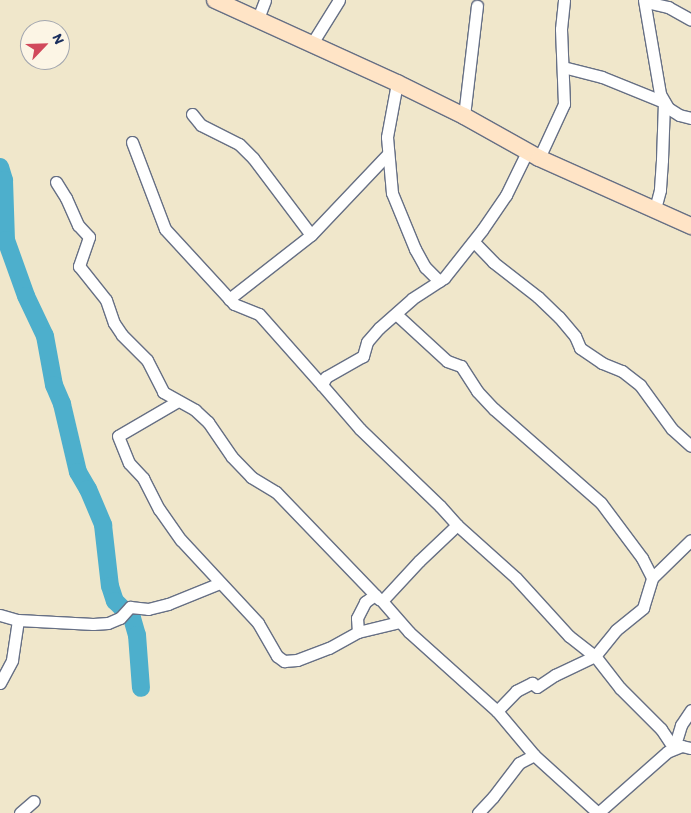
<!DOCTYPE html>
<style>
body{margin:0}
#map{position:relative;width:691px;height:813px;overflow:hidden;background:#f0e7cb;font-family:Itim,sans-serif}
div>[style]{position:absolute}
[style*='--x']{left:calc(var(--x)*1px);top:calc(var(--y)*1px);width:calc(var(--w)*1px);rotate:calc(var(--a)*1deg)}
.river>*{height:18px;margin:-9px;padding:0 9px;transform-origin:9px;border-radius:9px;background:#4dafcc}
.roads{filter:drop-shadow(1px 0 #666f84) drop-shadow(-1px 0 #666f84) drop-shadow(0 1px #666f84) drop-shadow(0 -1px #666f84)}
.street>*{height:11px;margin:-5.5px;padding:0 5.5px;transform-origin:5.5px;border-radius:5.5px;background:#fff}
.secondary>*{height:16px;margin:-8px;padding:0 8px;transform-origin:8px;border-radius:8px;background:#ffe4c6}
span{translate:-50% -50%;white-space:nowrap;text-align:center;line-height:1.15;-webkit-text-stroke:4px #fcf5e5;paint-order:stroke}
.north{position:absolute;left:20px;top:20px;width:50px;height:50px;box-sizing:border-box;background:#fcf5e5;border:1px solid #a2a6af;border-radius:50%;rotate:66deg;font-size:14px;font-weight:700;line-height:20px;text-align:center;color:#1b2f5e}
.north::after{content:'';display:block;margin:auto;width:18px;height:22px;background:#d1495b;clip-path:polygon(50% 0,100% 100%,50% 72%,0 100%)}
</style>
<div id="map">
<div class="river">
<div style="--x:0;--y:167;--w:14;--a:73"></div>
<div style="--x:4;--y:180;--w:60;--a:88.1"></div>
<div style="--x:6;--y:240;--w:59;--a:70.3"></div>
<div style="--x:26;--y:296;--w:44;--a:64.6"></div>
<div style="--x:45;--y:336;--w:50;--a:79.6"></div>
<div style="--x:54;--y:385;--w:21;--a:67"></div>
<div style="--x:62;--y:404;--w:70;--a:76.8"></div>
<div style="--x:78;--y:472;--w:20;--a:60"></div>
<div style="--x:88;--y:489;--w:39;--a:67"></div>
<div style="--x:103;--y:525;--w:61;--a:83.5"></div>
<div style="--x:110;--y:586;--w:16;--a:72"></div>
<div style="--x:115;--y:601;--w:24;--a:45"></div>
<div style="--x:132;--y:618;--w:18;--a:74"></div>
<div style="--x:137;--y:635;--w:53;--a:85.7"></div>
</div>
<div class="roads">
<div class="street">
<div style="--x:644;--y:0;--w:95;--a:80.3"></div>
<div style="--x:660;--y:94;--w:16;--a:60"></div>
<div style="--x:668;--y:108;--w:13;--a:32"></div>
<div style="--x:679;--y:115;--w:12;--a:14"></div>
<div style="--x:646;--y:2;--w:23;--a:13"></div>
<div style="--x:668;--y:7;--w:26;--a:29"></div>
<div style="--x:257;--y:21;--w:22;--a:-69"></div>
<div style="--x:311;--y:45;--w:53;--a:-58.1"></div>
<div style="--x:563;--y:67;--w:40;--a:14.4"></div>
<div style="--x:602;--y:77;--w:67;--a:22"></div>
<div style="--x:664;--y:102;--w:58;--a:92"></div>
<div style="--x:662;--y:160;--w:30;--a:94"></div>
<div style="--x:660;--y:190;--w:20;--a:105"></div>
<div style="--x:397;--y:83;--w:55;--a:100.5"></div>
<div style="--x:387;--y:137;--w:56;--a:84.9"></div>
<div style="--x:392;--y:193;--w:61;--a:67.7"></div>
<div style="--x:415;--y:249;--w:21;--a:61"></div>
<div style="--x:425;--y:267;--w:20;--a:45"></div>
<div style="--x:192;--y:114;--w:14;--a:51"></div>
<div style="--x:201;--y:125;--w:42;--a:26.6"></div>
<div style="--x:239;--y:144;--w:20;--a:45"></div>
<div style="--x:253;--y:158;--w:96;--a:53"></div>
<div style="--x:464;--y:116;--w:111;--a:-83.3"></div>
<div style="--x:132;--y:142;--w:93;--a:69.2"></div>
<div style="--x:165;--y:229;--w:102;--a:47.4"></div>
<div style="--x:234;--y:304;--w:27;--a:22"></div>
<div style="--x:259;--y:314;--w:95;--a:48.4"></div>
<div style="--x:527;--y:152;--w:48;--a:116"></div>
<div style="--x:506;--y:195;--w:42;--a:124.4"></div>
<div style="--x:482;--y:230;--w:61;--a:128.4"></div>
<div style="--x:444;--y:278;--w:38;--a:147"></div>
<div style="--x:412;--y:299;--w:44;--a:138.7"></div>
<div style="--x:379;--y:328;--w:18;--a:131"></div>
<div style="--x:367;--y:342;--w:15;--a:106"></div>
<div style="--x:363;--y:356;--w:43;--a:150.4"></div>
<div style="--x:326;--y:377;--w:9;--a:117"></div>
<div style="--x:322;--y:385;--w:58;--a:49.2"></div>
<div style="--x:360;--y:429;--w:111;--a:43.9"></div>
<div style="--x:440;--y:506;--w:25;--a:48"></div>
<div style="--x:457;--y:525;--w:52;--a:136.5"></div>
<div style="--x:419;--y:561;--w:54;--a:132.8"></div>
<div style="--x:382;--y:601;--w:41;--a:48.9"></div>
<div style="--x:409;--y:632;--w:118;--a:41.9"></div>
<div style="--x:497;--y:711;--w:57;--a:49.9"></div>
<div style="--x:534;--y:755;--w:86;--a:42.2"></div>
<div style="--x:539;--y:158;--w:60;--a:-65.2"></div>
<div style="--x:564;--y:104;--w:75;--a:-92.3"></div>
<div style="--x:561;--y:29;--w:29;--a:-84"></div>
<div style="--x:56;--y:182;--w:19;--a:58"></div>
<div style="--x:66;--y:198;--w:30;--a:66"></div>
<div style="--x:78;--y:225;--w:16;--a:47"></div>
<div style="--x:89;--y:237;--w:31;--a:109"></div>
<div style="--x:79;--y:266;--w:43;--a:51.5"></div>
<div style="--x:106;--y:300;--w:24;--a:71"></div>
<div style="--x:114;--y:323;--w:14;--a:56"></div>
<div style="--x:122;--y:335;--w:35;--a:45"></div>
<div style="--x:147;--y:360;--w:36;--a:63"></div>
<div style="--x:163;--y:392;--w:37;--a:29"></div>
<div style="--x:195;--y:410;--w:18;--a:43"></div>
<div style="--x:208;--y:422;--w:42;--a:55.6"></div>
<div style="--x:232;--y:457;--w:28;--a:46"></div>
<div style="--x:251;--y:477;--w:29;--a:31"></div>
<div style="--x:276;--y:492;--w:143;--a:46.1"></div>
<div style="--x:474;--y:242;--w:28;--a:46"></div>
<div style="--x:493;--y:262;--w:57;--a:37.9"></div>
<div style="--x:538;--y:297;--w:29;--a:44"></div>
<div style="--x:559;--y:317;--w:25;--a:50"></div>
<div style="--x:575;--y:336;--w:13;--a:67"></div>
<div style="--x:580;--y:348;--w:27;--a:34"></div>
<div style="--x:602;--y:363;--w:22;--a:22"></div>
<div style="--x:622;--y:371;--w:23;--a:38"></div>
<div style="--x:640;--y:385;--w:54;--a:54"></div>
<div style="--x:672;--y:429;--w:25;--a:42"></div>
<div style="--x:229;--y:299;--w:104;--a:-38"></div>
<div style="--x:311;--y:235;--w:112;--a:-46.5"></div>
<div style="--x:397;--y:315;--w:68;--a:42.6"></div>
<div style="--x:447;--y:361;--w:15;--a:20"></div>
<div style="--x:461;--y:366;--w:30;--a:57"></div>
<div style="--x:477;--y:391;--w:25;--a:47"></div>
<div style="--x:494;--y:409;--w:142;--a:41.3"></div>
<div style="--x:601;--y:503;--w:69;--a:53.3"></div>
<div style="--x:642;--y:558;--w:22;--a:63"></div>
<div style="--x:178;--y:401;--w:69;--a:149.7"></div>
<div style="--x:118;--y:436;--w:29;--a:68"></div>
<div style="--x:129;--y:463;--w:21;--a:47"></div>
<div style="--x:143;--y:478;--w:35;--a:63"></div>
<div style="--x:159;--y:509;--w:38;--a:55"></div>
<div style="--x:181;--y:540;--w:113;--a:47.1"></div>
<div style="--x:258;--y:623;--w:38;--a:60"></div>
<div style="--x:277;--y:656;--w:9;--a:36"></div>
<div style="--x:284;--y:661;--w:13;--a:-4"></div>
<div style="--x:297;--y:660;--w:34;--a:-21"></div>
<div style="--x:329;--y:648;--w:33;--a:-29"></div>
<div style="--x:358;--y:632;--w:14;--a:-94"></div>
<div style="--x:357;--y:618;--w:18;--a:-63"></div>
<div style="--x:365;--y:602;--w:12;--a:-35"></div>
<div style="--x:375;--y:595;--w:6;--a:45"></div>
<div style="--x:457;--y:525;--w:79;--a:41.9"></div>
<div style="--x:516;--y:578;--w:79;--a:47.6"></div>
<div style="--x:569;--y:636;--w:33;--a:38"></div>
<div style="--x:595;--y:656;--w:41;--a:52"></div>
<div style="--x:620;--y:688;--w:58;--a:45"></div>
<div style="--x:661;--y:729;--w:23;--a:56"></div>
<div style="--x:0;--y:615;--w:19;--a:16"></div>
<div style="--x:18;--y:620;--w:75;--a:3.1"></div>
<div style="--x:93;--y:624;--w:15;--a:-4"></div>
<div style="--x:108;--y:623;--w:13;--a:-23"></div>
<div style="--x:120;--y:618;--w:15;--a:-48"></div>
<div style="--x:130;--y:607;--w:18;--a:6"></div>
<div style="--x:148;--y:609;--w:21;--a:-14"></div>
<div style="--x:168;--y:604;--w:56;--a:-22"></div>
<div style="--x:358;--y:632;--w:42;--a:-13.7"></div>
<div style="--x:0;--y:683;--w:26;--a:-62"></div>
<div style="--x:12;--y:660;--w:40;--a:-81.5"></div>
<div style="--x:497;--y:711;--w:28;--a:-46"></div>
<div style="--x:516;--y:691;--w:18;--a:-27"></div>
<div style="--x:532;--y:683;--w:6;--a:39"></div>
<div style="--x:537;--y:687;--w:22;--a:-34"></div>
<div style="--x:555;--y:675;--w:44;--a:-25.4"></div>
<div style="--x:595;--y:656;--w:33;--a:-51"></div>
<div style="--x:616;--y:630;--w:35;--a:-39"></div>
<div style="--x:643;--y:608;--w:31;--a:-73"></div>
<div style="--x:652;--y:578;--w:54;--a:-44.3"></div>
<div style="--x:674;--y:748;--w:24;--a:-73"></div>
<div style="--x:681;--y:725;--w:18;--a:-56"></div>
<div style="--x:20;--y:813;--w:18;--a:-41"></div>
<div style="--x:478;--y:813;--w:22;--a:-47"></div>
<div style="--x:493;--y:797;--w:43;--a:-52.6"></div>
<div style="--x:519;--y:763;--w:17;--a:-28"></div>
<div style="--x:598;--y:813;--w:92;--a:-41.5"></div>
<div style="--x:667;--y:752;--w:16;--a:-22"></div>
<div style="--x:682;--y:746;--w:9;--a:13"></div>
</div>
<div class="secondary">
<div style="--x:215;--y:0;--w:200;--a:24.5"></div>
<div style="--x:397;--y:83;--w:75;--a:26.2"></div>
<div style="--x:464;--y:116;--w:86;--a:29.2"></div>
<div style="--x:539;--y:158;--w:167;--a:24.1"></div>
</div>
</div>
<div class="north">N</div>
</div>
